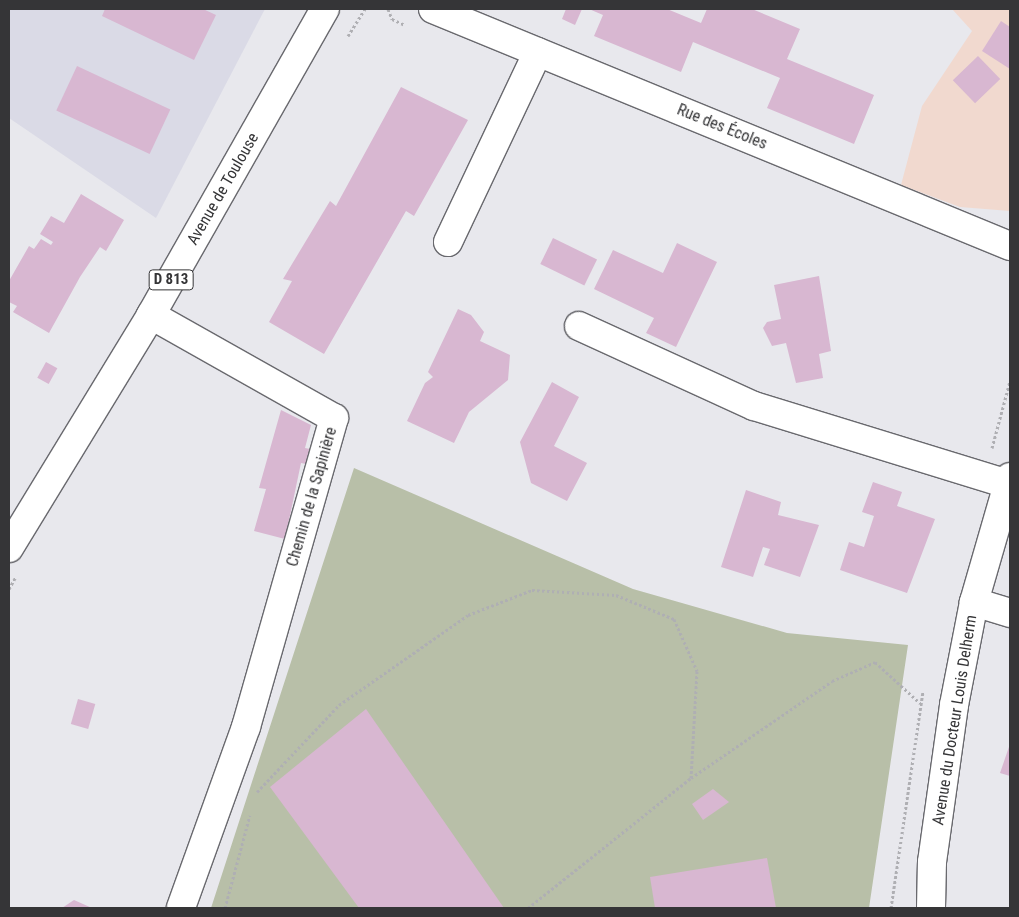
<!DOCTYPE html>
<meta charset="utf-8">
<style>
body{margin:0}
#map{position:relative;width:1019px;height:917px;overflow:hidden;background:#e8e8ed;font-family:"Roboto Condensed",sans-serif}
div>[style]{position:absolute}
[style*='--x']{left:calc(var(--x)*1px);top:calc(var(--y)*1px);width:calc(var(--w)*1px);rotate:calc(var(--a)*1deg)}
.built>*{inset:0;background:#dadae6}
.education>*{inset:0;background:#f1d9cf}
.green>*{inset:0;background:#b8bfa8}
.building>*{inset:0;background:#d8b7d1;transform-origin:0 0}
.path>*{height:3px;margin-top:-1.5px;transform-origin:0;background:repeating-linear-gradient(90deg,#afafb3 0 2.5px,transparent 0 5px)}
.roads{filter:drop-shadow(1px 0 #69696e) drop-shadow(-1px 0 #69696e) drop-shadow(0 1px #69696e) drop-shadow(0 -1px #69696e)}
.minor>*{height:28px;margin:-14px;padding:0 14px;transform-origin:14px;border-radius:14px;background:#fff}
.major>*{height:28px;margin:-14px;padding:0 14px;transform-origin:14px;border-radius:14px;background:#fff}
span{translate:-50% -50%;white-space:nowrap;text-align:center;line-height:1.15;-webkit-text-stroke:4px #fff;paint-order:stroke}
.shield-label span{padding:1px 4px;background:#fff;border:1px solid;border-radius:4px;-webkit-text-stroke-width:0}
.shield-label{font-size:15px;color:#353537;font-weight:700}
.street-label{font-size:16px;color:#353537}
.frame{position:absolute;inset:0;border:10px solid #353537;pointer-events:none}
</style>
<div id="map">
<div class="built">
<div style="clip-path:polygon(9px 9px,265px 9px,156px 218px,9px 118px)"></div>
</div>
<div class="education">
<div style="clip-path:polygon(952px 9px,1010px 9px,1010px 211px,960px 207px,901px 185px,922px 106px,972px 31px)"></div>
</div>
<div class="green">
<div style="clip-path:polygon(354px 468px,633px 589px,787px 633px,908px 645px,869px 908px,211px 908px)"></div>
</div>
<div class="building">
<div style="clip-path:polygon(105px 9px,203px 9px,216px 15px,194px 60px,102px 16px)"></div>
<div style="clip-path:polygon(566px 9px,582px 9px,575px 25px,562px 19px)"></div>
<div style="clip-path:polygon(589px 9px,667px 9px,701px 23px,707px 9px,752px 9px,800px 29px,787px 59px,874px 95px,854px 144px,767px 108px,780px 78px,693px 42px,681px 72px,594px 36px,603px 15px)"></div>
<div style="clip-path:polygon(1001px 21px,1010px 27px,1010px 69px,982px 51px)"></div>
<div style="left:978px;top:56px;width:32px;height:35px;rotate:46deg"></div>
<div style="left:77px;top:66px;width:103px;height:49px;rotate:25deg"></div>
<div style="clip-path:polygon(401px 87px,468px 120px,414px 216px,406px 211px,324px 354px,269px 322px,292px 281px,283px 279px,330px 201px,336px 206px)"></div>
<div style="clip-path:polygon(81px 194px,124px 220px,106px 251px,100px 247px,80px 277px,49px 333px,13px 312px,17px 306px,9px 302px,9px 281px,29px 246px,34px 249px,41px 239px,51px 245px,53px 242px,40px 234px,51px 216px,64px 223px)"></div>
<div style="left:553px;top:238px;width:49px;height:29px;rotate:26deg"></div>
<div style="clip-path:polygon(677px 243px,717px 262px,676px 347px,646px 333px,654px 318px,594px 289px,613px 250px,663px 273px)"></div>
<div style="clip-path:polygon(819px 276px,831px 351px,819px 354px,823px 378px,796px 383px,786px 343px,772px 346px,763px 328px,767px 322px,781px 319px,774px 285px)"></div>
<div style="clip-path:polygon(458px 309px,471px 315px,484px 332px,480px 341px,510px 355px,508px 380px,469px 412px,454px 443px,407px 421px,425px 383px,433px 377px,428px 372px)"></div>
<div style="left:46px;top:362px;width:13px;height:18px;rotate:29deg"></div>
<div style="clip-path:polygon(552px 382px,579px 397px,554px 446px,587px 463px,567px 501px,531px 483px,520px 442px)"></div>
<div style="clip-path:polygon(281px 410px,311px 425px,305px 448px,310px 449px,306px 464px,301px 463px,285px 539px,254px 531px,266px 489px,259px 488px)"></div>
<div style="clip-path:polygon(873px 482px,902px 492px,897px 506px,935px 519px,907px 593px,840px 570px,849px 542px,864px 547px,874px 516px,862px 512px)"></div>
<div style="clip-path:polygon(746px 490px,781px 502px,778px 515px,819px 525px,800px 577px,764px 565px,770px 549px,763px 547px,753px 577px,721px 567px)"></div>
<div style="left:78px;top:699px;width:18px;height:26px;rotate:16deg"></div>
<div style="clip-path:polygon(366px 709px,504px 908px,359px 908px,270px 787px)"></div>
<div style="clip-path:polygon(1010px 744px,1010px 776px,1000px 773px)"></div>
<div style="clip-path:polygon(713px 789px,729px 802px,703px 820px,692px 804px)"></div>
<div style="clip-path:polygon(767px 858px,776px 908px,655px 908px,650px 877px)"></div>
<div style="clip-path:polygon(74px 900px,92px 908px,62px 908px)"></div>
</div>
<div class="path">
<div style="--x:388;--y:9;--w:11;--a:68"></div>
<div style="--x:392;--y:19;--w:14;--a:25"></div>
<div style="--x:348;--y:36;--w:32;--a:-58"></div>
<div style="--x:992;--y:448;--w:69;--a:-75"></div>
<div style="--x:9;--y:589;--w:13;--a:-61"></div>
<div style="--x:257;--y:792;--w:120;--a:-46.7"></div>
<div style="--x:339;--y:705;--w:157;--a:-34.9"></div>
<div style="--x:468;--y:615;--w:69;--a:-21.3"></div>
<div style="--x:532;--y:590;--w:84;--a:3.4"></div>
<div style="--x:616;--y:595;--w:63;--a:22.5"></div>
<div style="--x:674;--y:619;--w:57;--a:66.1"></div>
<div style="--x:697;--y:671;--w:107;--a:93.2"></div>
<div style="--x:225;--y:908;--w:96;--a:-75"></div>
<div style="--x:528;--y:908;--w:208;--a:-38.6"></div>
<div style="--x:691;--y:778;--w:171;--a:-34.5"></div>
<div style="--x:832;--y:681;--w:47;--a:-23.8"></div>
<div style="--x:875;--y:662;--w:61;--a:42.3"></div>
<div style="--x:891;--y:908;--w:218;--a:-81.6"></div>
</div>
<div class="roads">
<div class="minor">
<div style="--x:433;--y:9;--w:624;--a:22.33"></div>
<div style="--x:448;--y:242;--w:210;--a:-64.7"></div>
<div style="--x:151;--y:315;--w:210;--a:29.4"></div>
<div style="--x:334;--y:418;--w:321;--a:105.9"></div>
<div style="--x:246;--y:727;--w:192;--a:109.8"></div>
<div style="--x:579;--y:326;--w:192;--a:24.6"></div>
<div style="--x:754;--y:406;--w:266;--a:17.1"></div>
<div style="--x:974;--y:602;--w:38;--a:17"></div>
<div style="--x:931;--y:908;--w:46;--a:-88.8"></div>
<div style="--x:932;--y:862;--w:159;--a:-82"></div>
<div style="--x:954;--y:705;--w:105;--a:-79"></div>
<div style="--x:974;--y:602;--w:130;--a:-73.9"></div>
</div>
<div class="major">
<div style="--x:9;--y:548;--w:273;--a:-58.6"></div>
<div style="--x:151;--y:315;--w:352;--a:-60.4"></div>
</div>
</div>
<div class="shield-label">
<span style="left:171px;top:280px">D 813</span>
</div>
<div class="street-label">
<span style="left:722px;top:127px;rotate:22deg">Rue des Écoles</span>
<span style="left:223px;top:189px;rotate:-60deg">Avenue de Toulouse</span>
<span style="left:312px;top:497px;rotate:-74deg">Chemin de la Sapinière</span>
<span style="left:955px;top:720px;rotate:-81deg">Avenue du Docteur Louis Delherm</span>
</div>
<div class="frame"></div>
</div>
